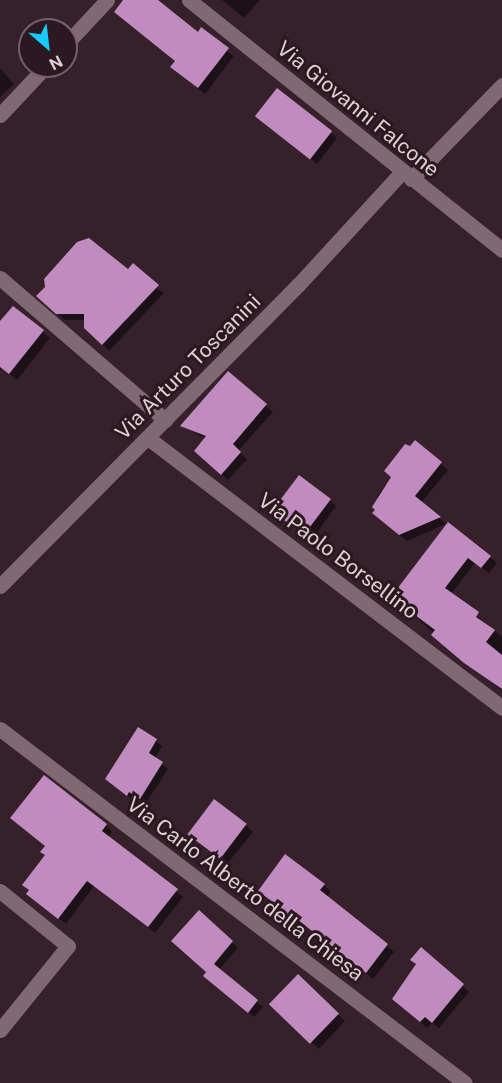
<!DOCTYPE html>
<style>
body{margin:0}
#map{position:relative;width:502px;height:1083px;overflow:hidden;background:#36212b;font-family:"Public Sans",sans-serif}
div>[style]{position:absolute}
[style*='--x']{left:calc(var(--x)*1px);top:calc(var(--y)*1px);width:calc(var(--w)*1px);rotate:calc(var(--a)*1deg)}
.shadow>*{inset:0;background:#0007;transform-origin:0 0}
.building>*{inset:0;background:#c08cc0;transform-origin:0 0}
.minor>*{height:15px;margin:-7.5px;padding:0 7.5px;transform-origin:7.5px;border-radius:7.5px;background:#816872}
span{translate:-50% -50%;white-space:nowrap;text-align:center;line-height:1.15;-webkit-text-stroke:6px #2c1821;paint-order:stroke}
.street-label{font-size:21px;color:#decfd5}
.north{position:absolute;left:18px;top:18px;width:60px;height:60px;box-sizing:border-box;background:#2c1821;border:2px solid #736169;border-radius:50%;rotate:152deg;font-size:16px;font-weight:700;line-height:24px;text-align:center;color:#decfd5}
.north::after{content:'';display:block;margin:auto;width:21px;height:27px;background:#16cafb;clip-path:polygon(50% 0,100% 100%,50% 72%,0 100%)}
</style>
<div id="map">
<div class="shadow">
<div style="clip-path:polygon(125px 0,156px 0,198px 34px,234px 56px,205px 94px,172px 67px,177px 62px)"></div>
<div style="clip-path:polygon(222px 0,260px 0,244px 18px)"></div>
<div style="clip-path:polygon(0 68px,14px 84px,0 97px)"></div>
<div style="clip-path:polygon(257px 116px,331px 132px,337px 138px,317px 164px)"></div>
<div style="clip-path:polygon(129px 271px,164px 293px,109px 351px,86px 328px,85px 320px,64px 320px,45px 303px)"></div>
<div style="clip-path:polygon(16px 310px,50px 338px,17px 380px,2px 368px,0 371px,0 324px)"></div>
<div style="clip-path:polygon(228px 373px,273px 412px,238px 451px,247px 459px,228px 480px,202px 457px,206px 439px,183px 426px)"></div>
<div style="clip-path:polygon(415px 442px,448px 470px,421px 503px,446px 524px,407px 541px,381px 520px,377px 497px)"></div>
<div style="clip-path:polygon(330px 500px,336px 506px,312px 540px,281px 517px)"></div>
<div style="clip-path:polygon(448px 524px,497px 563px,489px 573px,475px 563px,451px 594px,502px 637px,502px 691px,399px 603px)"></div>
<div style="clip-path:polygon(138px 729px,162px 746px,155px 758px,168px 769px,146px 803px,136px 797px,133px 800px,107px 779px)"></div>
<div style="left:215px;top:801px;width:49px;height:41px;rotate:39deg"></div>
<div style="clip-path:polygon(106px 825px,112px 832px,108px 837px,183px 897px,155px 933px,94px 886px,66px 924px,34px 900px)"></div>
<div style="clip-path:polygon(324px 885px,331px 892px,327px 897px,394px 952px,373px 979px,306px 925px,301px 931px,290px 922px,284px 916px,286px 912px,260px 891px)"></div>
<div style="clip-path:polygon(199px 912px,238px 948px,219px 970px,263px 1007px,254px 1017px,211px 982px,208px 972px,179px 947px)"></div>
<div style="clip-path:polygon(421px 949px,469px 992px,439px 1028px,432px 1023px,427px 1028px,400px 1005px)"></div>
<div style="clip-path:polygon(298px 976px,345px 1021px,319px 1049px,278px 1012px)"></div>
</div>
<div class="building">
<div style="clip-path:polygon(123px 0,158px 0,198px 32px,201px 27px,229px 48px,198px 88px,170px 67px,175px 61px,114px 12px)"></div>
<div style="left:277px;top:88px;width:70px;height:36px;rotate:38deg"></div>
<div style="clip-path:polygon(89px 238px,128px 269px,133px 263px,159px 285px,102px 345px,84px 328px,84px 314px,56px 314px,36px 296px,45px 287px,44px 279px,77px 242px)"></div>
<div style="clip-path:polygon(13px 306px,44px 330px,9px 374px,0 367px,0 321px)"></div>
<div style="clip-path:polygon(228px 371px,267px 404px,233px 444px,241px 452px,221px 475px,194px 451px,206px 436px,180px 426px)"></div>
<div style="clip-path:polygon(415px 440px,442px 462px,415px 496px,441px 517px,399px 535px,372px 513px,375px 510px,372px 507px,391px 477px,384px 471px,405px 444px,410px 446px)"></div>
<div style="left:299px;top:475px;width:40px;height:45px;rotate:37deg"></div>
<div style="clip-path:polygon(448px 522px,491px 556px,481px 568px,468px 558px,445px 588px,479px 612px,476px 617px,495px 630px,486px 642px,502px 655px,502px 689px,464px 663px,431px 635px,435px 630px,391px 597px)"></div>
<div style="clip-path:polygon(138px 727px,157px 739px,149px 753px,163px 762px,140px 799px,129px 792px,127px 796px,105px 779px)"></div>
<div style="clip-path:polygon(44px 775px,107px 824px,102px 831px,178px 889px,148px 927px,87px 881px,58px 919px,26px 894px,29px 890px,22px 885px,45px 855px,40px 852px,45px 846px,10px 818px)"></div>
<div style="left:214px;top:799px;width:41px;height:44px;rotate:37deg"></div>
<div style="clip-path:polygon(285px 854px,325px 884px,320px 890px,388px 944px,366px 973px,298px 920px,294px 925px,282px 916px,285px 911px,258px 891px)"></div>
<div style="clip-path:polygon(199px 910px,233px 941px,214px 964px,258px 1000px,248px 1013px,203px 976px,210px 967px,206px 972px,171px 941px)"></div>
<div style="clip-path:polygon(421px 947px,464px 984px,432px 1023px,425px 1017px,420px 1022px,392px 999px,416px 964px,410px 960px)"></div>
<div style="left:298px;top:974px;width:57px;height:42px;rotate:44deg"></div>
</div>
<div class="minor">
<div style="--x:189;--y:0;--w:401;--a:38.6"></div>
<div style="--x:66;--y:44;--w:60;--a:-47"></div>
<div style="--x:0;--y:115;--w:67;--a:-46.8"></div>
<div style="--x:411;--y:179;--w:131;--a:-45.9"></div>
<div style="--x:0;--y:278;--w:218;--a:40.7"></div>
<div style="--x:148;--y:438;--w:445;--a:37.3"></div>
<div style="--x:0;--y:586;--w:424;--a:-45.3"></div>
<div style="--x:298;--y:285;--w:154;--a:-47.4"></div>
<div style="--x:0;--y:729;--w:584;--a:37.28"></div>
<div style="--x:0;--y:891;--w:87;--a:39"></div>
<div style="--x:68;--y:946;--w:108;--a:129"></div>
</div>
<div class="street-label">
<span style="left:358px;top:109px;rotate:39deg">Via Giovanni Falcone</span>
<span style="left:188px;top:367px;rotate:-45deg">Via Arturo Toscanini</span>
<span style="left:338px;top:556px;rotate:37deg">Via Paolo Borsellino</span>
<span style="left:245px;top:889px;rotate:37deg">Via Carlo Alberto della Chiesa</span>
</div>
<div class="north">N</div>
</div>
